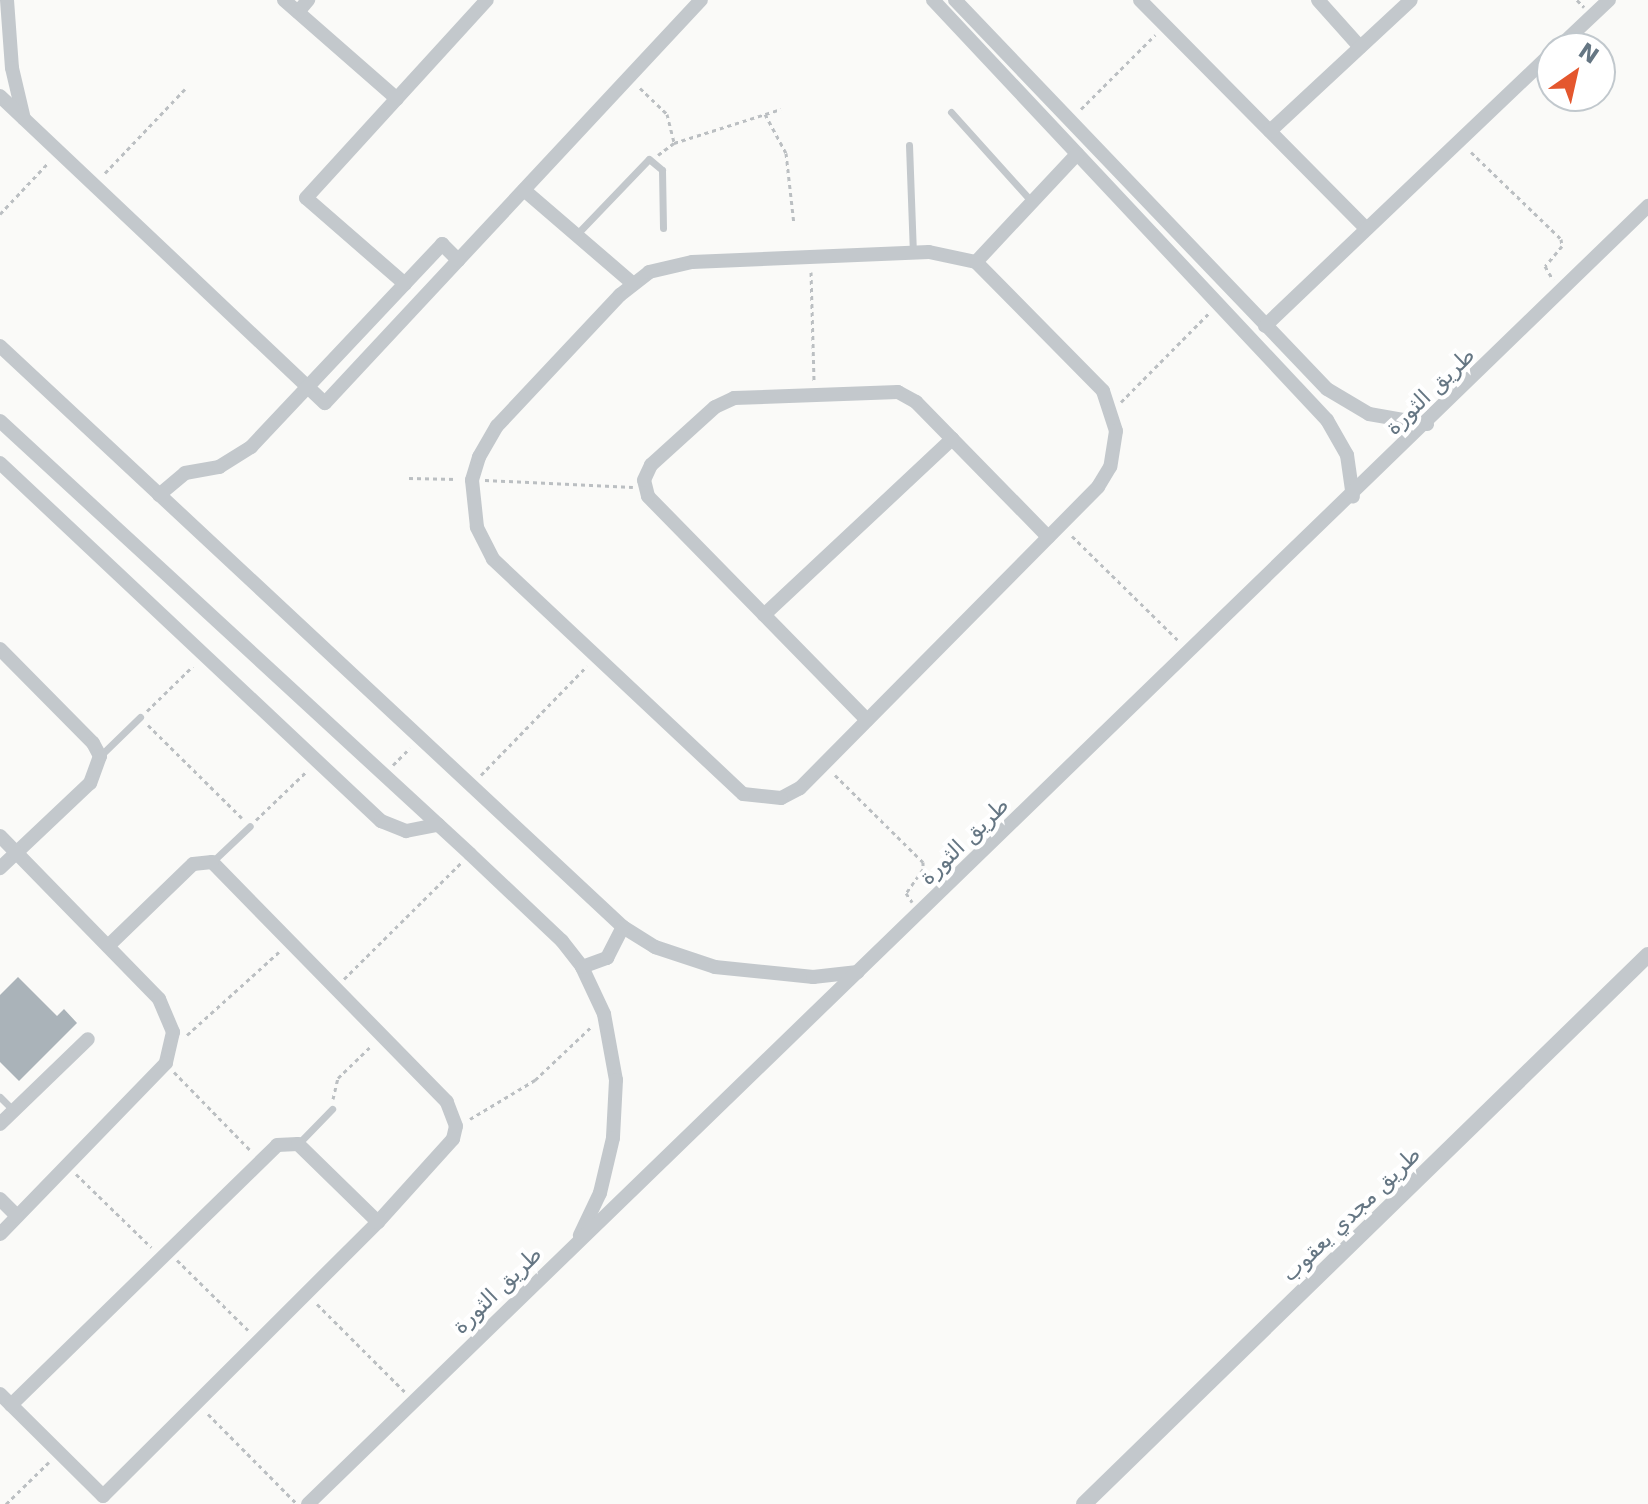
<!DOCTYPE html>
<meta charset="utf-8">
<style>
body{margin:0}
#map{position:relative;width:1648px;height:1504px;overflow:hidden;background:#fafaf8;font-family:"DejaVu Sans",Vazirmatn,sans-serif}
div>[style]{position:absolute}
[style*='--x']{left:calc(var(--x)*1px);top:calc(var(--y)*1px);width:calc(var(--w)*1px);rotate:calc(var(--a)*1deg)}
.building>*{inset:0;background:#aab3b9}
.path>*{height:3px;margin-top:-1.5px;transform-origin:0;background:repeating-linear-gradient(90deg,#bbbfc2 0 4px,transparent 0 8px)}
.service>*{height:7px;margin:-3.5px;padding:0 3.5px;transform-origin:3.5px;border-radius:3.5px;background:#c3c8cc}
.minor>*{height:14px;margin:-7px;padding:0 7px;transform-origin:7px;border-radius:7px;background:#c3c8cc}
.tertiary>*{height:16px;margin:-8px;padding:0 8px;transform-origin:8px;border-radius:8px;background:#c3c8cc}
span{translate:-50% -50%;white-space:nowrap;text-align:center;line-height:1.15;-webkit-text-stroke:8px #fff;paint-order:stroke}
.street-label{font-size:22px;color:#657683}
.north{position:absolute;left:1536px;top:32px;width:80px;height:80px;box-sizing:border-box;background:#fff;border:2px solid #c1c8cd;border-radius:50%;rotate:34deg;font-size:22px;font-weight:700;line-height:32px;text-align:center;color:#657683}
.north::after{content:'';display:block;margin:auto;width:28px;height:36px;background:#e4572e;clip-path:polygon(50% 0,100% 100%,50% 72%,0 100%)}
</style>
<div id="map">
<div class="building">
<div style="clip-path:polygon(18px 977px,57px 1016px,64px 1009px,77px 1023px,19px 1081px,0 1062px,0 995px)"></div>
</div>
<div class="path">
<div style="--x:1577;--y:0;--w:10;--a:45"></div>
<div style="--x:640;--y:88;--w:37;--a:44"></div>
<div style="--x:667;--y:114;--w:30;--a:76"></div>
<div style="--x:1081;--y:109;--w:105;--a:-45"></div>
<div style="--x:765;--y:114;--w:44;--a:61.7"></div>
<div style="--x:786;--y:153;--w:71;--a:83.6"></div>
<div style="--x:1471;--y:152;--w:125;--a:44"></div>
<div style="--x:1561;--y:239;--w:7;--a:82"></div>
<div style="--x:1562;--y:246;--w:26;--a:130"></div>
<div style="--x:1545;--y:266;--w:16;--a:60"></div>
<div style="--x:658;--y:155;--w:20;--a:-37"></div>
<div style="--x:674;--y:143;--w:112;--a:-17.6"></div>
<div style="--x:105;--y:173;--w:116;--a:-46.4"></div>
<div style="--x:0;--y:214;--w:70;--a:-46.7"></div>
<div style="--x:811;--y:272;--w:109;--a:88.4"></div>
<div style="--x:1121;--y:402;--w:124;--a:-45.3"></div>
<div style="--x:409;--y:478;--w:48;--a:1.2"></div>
<div style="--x:485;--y:480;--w:148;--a:2.7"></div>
<div style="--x:1072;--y:536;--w:148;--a:44.5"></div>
<div style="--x:147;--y:711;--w:64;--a:-44.4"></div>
<div style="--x:148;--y:725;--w:132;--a:44.7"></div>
<div style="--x:393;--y:765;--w:24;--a:-45"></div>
<div style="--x:481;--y:775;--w:152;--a:-45.8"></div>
<div style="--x:835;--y:775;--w:124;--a:44.7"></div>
<div style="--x:923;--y:862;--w:7;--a:90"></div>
<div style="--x:923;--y:869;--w:29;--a:125"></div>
<div style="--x:906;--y:893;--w:11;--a:56"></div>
<div style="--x:256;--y:820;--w:72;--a:-43.9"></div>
<div style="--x:344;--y:979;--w:165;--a:-44.8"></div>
<div style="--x:187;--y:1035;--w:124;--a:-42.1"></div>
<div style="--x:174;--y:1072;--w:109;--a:45.7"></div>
<div style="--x:333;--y:1099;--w:22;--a:-77"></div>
<div style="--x:338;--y:1078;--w:46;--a:-44.1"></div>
<div style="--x:470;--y:1119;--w:76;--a:-31"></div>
<div style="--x:535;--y:1080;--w:76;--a:-43.4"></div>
<div style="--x:76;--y:1174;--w:105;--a:44.2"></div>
<div style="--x:177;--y:1260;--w:100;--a:44.6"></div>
<div style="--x:317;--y:1304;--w:124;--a:45"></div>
<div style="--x:208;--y:1414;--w:124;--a:45.3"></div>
<div style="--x:6;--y:1504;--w:60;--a:-44.3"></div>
</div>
<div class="service">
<div style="--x:951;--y:112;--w:121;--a:48"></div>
<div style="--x:909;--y:145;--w:108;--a:87.9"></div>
<div style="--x:576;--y:235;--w:105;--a:-46.2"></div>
<div style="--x:649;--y:159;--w:17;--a:40"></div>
<div style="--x:662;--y:170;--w:58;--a:89"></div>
<div style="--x:100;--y:756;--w:56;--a:-44.3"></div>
<div style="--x:212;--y:862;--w:52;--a:-43.5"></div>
<div style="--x:0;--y:1097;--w:20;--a:45"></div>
<div style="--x:298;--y:1144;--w:49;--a:-45.8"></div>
</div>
<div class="minor">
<div style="--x:7;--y:0;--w:68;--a:85.8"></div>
<div style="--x:12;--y:68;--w:52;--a:76.8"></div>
<div style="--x:284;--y:0;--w:150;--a:41.2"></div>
<div style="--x:933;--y:0;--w:576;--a:46.83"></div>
<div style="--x:1327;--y:420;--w:40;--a:60.3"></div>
<div style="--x:1347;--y:455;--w:42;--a:81.9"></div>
<div style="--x:955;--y:0;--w:538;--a:46.28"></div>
<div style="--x:1327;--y:389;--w:49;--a:30.8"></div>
<div style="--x:1369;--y:414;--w:59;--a:9.8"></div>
<div style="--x:1140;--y:0;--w:322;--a:45.3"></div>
<div style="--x:1318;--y:0;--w:63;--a:48.2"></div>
<div style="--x:298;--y:12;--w:16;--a:-50"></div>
<div style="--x:1558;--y:48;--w:70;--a:-43.3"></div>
<div style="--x:0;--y:96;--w:447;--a:43.4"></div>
<div style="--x:325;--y:403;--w:551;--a:-46.99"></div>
<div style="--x:1270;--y:131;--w:192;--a:-42.9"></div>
<div style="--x:524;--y:190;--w:143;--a:40.7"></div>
<div style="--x:929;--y:252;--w:48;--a:12"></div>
<div style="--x:976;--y:262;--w:181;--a:45.4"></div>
<div style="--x:1103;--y:391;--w:42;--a:72"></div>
<div style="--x:1116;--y:431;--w:36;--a:99"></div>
<div style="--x:1110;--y:467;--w:23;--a:121"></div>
<div style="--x:1098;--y:487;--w:424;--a:134.7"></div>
<div style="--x:800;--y:788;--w:21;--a:152"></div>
<div style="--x:781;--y:798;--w:38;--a:-174"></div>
<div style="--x:743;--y:794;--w:343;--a:-136.8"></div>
<div style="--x:493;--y:559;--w:36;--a:-117"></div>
<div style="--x:477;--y:527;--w:47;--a:-96.1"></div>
<div style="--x:472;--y:480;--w:24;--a:-73"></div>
<div style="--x:479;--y:457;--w:36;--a:-60"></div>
<div style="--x:497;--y:426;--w:180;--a:-46.8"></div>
<div style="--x:620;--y:295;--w:37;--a:-38"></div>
<div style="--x:649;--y:272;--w:44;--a:-13.1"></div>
<div style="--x:692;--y:262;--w:237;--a:-2.4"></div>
<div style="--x:976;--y:262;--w:148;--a:-46.9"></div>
<div style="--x:405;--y:284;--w:131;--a:-139"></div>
<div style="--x:306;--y:198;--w:268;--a:-47.6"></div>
<div style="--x:1265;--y:326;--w:396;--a:-43.6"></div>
<div style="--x:0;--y:346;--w:852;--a:43"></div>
<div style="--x:623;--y:927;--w:38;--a:32"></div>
<div style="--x:655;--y:947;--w:63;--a:18.4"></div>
<div style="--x:715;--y:967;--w:99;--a:5.8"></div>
<div style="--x:813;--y:977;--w:45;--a:-6.3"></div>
<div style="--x:0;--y:421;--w:639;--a:42.65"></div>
<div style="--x:470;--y:854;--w:127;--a:43.4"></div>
<div style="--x:562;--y:941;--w:33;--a:52"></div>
<div style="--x:582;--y:967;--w:52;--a:64.9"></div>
<div style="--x:604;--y:1014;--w:67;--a:79.7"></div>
<div style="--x:616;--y:1080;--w:58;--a:93"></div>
<div style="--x:613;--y:1138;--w:57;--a:103.3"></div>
<div style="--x:600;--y:1193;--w:47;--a:115.5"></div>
<div style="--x:0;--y:463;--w:523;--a:43.22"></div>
<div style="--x:381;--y:821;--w:27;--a:22"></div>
<div style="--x:406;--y:831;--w:33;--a:-11"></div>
<div style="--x:159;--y:495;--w:34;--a:-40"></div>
<div style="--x:185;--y:473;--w:35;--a:-10"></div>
<div style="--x:219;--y:467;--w:38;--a:-32"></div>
<div style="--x:251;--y:447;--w:279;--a:-46.7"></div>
<div style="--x:442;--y:244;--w:23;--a:45"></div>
<div style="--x:764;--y:615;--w:258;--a:-43.1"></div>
<div style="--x:0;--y:649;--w:132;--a:45.3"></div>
<div style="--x:93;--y:743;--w:15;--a:62"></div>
<div style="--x:100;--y:756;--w:29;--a:110"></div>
<div style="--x:90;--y:783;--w:124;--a:136.6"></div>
<div style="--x:867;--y:720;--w:313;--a:-134.4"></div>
<div style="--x:648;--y:496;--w:16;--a:-104"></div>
<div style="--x:644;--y:480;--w:17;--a:-65"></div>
<div style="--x:651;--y:465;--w:86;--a:-42.2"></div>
<div style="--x:715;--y:407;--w:21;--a:-25"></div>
<div style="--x:734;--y:398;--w:164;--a:-2.1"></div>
<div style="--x:898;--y:392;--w:21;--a:29"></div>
<div style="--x:916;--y:402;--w:189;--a:45.6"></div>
<div style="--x:0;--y:836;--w:228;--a:45.7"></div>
<div style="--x:159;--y:999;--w:36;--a:67"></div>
<div style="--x:173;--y:1032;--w:32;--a:103"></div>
<div style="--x:166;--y:1063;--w:238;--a:134.1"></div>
<div style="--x:582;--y:967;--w:27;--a:-20"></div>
<div style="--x:607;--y:958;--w:35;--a:-63"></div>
<div style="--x:0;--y:1124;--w:122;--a:-44"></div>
<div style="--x:0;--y:1199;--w:24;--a:45"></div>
<div style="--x:0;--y:1394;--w:145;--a:44.7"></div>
<div style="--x:103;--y:1496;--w:388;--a:-44.9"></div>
<div style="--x:378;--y:1222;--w:112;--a:-47.9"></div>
<div style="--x:453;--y:1139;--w:13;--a:-77"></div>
<div style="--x:456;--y:1126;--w:26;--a:-111"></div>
<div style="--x:447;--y:1102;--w:336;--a:-134.4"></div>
<div style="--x:212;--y:862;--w:19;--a:174"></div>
<div style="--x:193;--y:864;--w:118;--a:136"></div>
<div style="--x:11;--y:1405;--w:372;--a:-44.3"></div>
<div style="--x:277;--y:1145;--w:21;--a:-3"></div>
<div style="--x:298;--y:1144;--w:112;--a:44.3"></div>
<div style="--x:308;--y:1504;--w:1866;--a:-44.09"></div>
</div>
<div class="tertiary">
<div style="--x:1084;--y:1504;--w:787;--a:-44.23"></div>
</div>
<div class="street-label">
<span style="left:1430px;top:391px;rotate:-44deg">طريق الثورة</span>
<span style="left:964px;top:841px;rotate:-44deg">طريق الثورة</span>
<span style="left:1351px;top:1214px;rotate:-44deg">طريق مجدي يعقوب</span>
<span style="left:497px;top:1290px;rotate:-44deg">طريق الثورة</span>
</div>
<div class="north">N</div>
</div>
